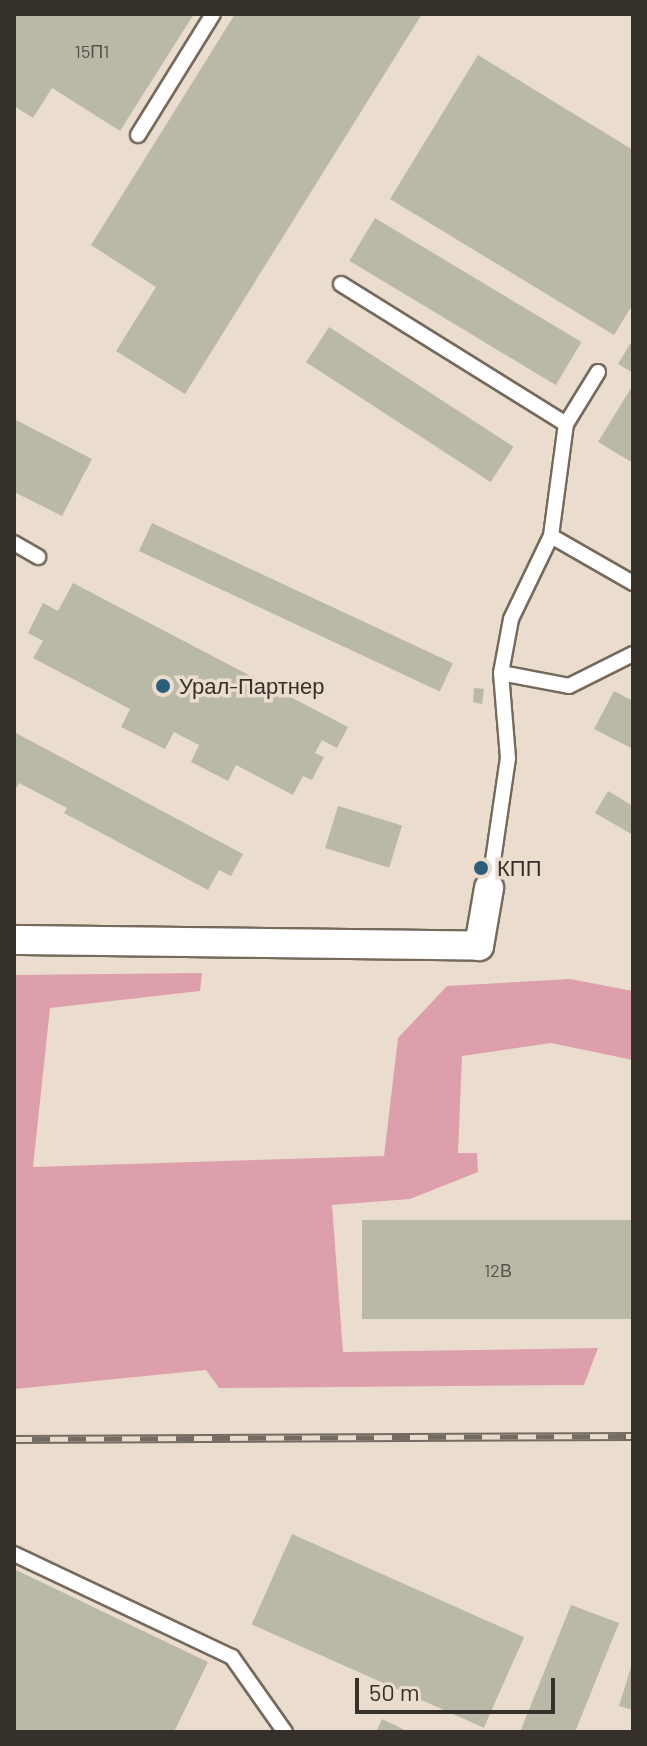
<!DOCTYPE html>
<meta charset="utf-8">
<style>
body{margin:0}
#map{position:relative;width:647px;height:1746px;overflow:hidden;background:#eaddce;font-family:Barlow,sans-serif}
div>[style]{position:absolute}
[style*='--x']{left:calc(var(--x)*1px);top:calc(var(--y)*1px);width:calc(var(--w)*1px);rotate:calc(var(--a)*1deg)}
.forest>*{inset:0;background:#dd9fab}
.building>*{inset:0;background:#bab9a7;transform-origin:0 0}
.roads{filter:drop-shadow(2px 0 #766a5d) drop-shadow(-2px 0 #766a5d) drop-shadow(0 2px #766a5d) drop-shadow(0 -2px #766a5d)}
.lane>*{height:14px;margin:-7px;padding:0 7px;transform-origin:7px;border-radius:7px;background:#fff}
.street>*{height:28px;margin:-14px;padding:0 14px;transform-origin:14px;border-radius:14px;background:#fff}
.rail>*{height:9px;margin-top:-4.5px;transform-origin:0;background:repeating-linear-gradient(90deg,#eaddce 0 18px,#746c63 0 36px);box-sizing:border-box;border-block:2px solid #746c63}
.dots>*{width:22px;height:22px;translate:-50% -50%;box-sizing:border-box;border:4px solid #eaddce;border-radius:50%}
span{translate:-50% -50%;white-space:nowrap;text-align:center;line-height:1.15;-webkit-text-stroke:7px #eaddce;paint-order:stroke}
.number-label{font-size:18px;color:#565249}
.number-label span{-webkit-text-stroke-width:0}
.poi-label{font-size:22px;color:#35302a}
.left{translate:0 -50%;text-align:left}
.frame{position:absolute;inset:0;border:16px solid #35302a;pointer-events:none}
.scale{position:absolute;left:355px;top:1678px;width:200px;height:36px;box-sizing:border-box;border:4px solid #35302a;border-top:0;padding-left:10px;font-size:24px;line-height:28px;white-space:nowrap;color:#35302a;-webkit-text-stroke:6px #eaddce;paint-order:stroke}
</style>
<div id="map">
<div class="forest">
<div style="clip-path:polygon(202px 973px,200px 991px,50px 1008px,33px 1167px,384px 1156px,398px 1038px,447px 986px,570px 979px,633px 991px,633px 1060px,551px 1043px,462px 1056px,458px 1153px,477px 1153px,478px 1172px,410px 1199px,332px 1205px,343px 1352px,598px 1348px,584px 1385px,219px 1388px,206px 1370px,14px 1389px,14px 975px)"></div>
</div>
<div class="building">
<div style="clip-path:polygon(14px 14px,194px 14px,120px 131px,52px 88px,33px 118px,14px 106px)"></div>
<div style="clip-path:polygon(235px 14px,422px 14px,185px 394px,116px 351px,156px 287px,91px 245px)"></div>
<div style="clip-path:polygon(478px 55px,633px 150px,633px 304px,614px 335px,390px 199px)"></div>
<div style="left:375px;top:218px;width:241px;height:50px;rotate:31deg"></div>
<div style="left:329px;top:327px;width:220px;height:42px;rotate:33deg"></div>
<div style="clip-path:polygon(633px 339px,633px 373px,618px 364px)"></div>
<div style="clip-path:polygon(633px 385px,633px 463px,598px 442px)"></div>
<div style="clip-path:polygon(14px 419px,92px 459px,62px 516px,14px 492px)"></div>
<div style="left:152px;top:523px;width:332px;height:31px;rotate:25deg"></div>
<div style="clip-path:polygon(73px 583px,348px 727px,337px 748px,322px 740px,315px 753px,324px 757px,312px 780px,303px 776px,293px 795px,236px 765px,228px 781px,191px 762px,199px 745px,174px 732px,165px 749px,121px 727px,130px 709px,33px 658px,43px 641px,28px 633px,43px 603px,58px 611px)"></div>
<div style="clip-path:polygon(474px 688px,484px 689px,482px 704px,473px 702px)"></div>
<div style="clip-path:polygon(614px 691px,633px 701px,633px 749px,594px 729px)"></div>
<div style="clip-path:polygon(14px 732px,243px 854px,231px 876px,219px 870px,208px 890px,64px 813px,67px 808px,19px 783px,14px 792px)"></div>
<div style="clip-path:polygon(608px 791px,633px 806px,633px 835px,595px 813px)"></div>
<div style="left:338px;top:806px;width:67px;height:44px;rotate:17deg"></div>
<div style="left:476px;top:861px;width:12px;height:11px;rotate:9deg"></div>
<div style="left:633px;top:1220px;width:99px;height:271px;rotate:90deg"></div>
<div style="left:292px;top:1534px;width:254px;height:99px;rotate:24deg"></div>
<div style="clip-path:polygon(14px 1569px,208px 1662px,174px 1732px,14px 1732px)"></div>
<div style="clip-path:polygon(571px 1605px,619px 1623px,575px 1732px,520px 1732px)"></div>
<div style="clip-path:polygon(632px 1664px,633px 1664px,633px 1710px,619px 1706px)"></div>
<div style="clip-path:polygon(382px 1719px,409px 1732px,376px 1732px)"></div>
</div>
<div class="roads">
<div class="lane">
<div style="--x:138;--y:135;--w:142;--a:-58.2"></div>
<div style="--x:341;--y:284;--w:265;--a:31.9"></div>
<div style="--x:551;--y:536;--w:113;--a:-82.4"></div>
<div style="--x:566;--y:424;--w:61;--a:-58.4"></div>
<div style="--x:14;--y:543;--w:28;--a:30"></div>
<div style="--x:501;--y:673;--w:69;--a:10.8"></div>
<div style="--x:569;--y:686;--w:72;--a:-26.6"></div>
<div style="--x:489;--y:888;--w:131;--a:-81.7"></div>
<div style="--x:508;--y:758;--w:85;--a:-94.7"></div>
<div style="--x:501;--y:673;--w:55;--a:-79.5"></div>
<div style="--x:511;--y:619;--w:92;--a:-64.3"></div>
<div style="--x:551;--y:536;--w:95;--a:29.8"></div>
<div style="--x:14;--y:1554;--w:241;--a:25.3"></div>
<div style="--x:232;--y:1657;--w:92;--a:54.8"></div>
</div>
<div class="street">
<div style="--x:14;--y:940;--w:465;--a:0.7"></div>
<div style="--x:479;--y:946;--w:59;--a:-80.2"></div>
</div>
</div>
<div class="rail">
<div style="--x:14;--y:1439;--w:619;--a:-0.28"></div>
</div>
<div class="dots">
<div style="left:163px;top:686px;background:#2c5e7b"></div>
<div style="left:481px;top:868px;background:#2c5e7b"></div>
</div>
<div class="number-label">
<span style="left:92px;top:51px">15П1</span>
<span style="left:498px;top:1270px">12В</span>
</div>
<div class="poi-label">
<span class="left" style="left:179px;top:686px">Урал-Партнер</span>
<span class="left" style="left:497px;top:868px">КПП</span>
</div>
<div class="frame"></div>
<div class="scale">50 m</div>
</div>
